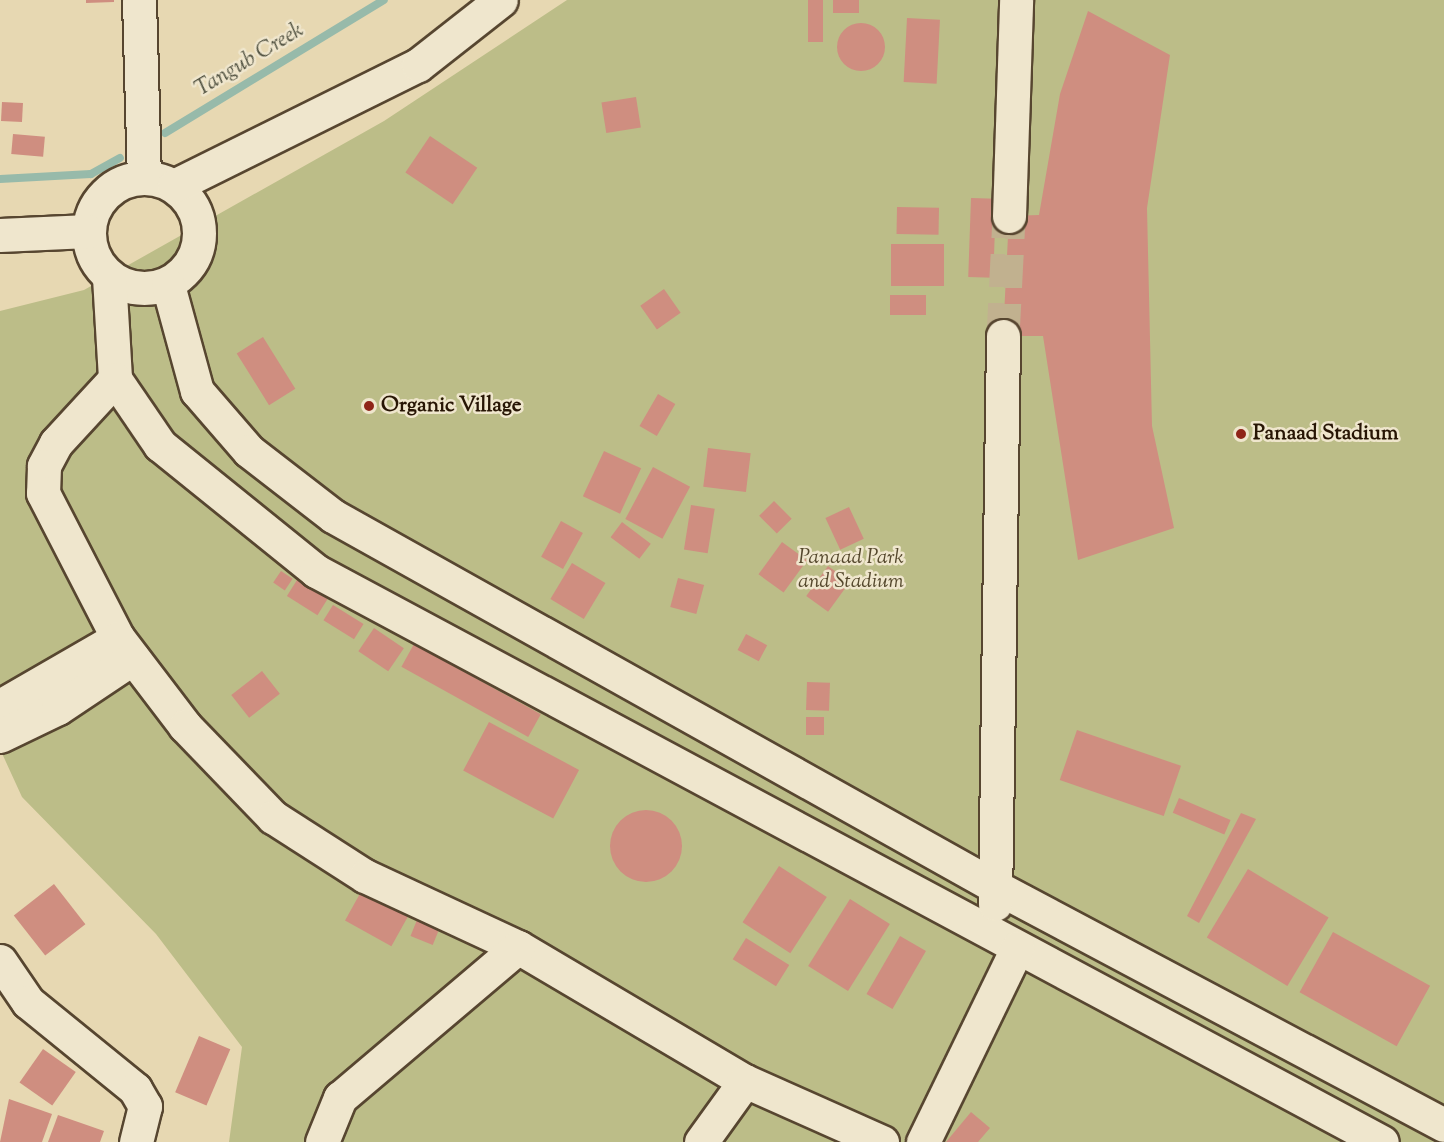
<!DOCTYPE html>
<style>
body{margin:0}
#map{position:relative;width:1444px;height:1142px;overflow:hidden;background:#e7d8b2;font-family:"Sorts Mill Goudy",serif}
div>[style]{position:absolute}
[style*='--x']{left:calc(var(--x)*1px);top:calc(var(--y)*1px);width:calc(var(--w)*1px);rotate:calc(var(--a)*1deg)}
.green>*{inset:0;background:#bcbd88}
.stream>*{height:8px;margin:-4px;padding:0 4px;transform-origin:4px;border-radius:4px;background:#97baaa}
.building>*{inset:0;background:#cf8e80;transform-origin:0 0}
.round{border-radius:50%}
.minor-tunnel>*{height:33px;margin-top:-16.5px;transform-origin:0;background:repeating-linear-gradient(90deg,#c1b18f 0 33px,transparent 0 49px)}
.roads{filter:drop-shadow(2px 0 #574630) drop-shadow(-2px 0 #574630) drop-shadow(0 2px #574630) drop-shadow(0 -2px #574630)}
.minor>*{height:33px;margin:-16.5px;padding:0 16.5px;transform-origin:16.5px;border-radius:16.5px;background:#efe6cd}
.minor>.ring{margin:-16.5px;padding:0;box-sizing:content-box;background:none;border:33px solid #efe6cd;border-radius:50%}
.dots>*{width:16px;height:16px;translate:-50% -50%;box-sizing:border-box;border:3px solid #efe6cd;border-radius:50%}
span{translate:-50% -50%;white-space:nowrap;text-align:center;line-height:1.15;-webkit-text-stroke:5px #efe6cd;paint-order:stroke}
.poi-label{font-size:21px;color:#271504;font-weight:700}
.left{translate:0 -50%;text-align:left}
.park-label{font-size:21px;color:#54472c;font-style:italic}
.water-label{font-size:22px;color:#4e4f3e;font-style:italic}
</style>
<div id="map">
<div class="green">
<div style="clip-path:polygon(567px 0,1444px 0,1444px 1142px,229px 1142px,242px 1047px,156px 934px,22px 797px,0 749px,0 311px,84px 290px,384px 121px)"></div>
</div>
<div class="stream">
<div style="--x:165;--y:133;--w:256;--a:-31.3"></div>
<div style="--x:0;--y:179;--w:91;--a:-3.1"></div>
<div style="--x:91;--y:174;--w:33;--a:-29"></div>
</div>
<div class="building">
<div style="clip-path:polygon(86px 0,114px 0,114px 2px,86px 3px)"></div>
<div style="left:808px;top:0;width:15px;height:42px"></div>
<div style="left:833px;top:0;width:26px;height:13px"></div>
<div style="clip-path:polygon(1088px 11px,1170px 55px,1147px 208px,1152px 426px,1174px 528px,1078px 560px,1043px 336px,1003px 336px,1009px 216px,1039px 215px,1060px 94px)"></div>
<div style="left:907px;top:18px;width:33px;height:64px;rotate:3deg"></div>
<div class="round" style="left:837px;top:23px;width:48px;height:48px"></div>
<div style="left:636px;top:97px;width:31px;height:35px;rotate:81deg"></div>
<div style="left:2px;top:102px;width:21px;height:19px;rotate:3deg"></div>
<div style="left:13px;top:134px;width:32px;height:20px;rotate:5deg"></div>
<div style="left:430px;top:136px;width:57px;height:44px;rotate:34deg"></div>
<div style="left:971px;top:198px;width:25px;height:79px;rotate:2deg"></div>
<div style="left:897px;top:207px;width:42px;height:27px;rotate:1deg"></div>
<div style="left:944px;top:244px;width:42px;height:53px;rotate:90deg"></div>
<div style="left:664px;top:289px;width:29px;height:29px;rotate:55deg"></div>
<div style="left:890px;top:295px;width:36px;height:20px"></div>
<div style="left:263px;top:337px;width:61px;height:31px;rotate:58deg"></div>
<div style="left:658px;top:394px;width:20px;height:37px;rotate:30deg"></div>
<div style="left:708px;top:448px;width:43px;height:39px;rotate:7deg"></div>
<div style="left:604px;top:451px;width:41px;height:50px;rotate:25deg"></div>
<div style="left:653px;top:467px;width:42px;height:59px;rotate:28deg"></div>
<div style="left:774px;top:501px;width:25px;height:21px;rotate:45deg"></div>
<div style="left:691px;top:505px;width:24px;height:45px;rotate:9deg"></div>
<div style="left:849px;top:507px;width:35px;height:26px;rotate:65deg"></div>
<div style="left:561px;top:521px;width:25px;height:41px;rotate:29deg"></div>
<div style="left:622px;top:522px;width:36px;height:19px;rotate:37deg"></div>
<div style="left:782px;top:542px;width:31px;height:40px;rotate:36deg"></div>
<div style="left:572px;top:563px;width:39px;height:42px;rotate:31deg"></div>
<div style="left:828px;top:566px;width:27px;height:37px;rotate:36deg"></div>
<div style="left:281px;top:571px;width:14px;height:14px;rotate:34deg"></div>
<div style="left:678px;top:578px;width:27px;height:30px;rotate:15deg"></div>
<div style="left:297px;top:580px;width:36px;height:19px;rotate:32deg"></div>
<div style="left:333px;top:605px;width:36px;height:18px;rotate:32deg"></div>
<div style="left:374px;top:628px;width:36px;height:28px;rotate:34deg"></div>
<div style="left:746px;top:634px;width:24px;height:18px;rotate:28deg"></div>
<div style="left:414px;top:644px;width:145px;height:26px;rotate:29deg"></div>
<div style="left:262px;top:671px;width:29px;height:39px;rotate:52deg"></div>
<div style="left:807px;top:682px;width:23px;height:28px;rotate:2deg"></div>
<div style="left:806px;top:717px;width:18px;height:18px"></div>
<div style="left:489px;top:722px;width:102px;height:55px;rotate:28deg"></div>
<div style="left:1077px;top:730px;width:110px;height:53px;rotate:19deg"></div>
<div style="left:1179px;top:798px;width:56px;height:16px;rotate:23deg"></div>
<div class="round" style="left:610px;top:810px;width:72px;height:72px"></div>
<div style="clip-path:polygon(1241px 813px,1256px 819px,1199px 923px,1187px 916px)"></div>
<div style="left:779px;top:866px;width:57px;height:67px;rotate:33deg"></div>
<div style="left:1248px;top:869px;width:94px;height:80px;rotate:31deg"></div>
<div style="left:54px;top:884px;width:51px;height:51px;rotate:52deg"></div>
<div style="left:362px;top:890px;width:53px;height:35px;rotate:29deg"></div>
<div style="left:850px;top:899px;width:47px;height:79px;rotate:32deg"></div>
<div style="left:421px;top:910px;width:24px;height:28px;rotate:22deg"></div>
<div style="left:1333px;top:932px;width:111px;height:69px;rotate:29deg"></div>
<div style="left:900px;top:936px;width:30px;height:67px;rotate:30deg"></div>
<div style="left:746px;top:938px;width:51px;height:25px;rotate:32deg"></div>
<div style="left:199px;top:1036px;width:34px;height:61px;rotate:23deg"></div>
<div style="left:43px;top:1049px;width:40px;height:41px;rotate:35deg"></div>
<div style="clip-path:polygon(9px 1099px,52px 1114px,42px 1142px,0 1142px)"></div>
<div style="clip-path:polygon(971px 1112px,990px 1128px,978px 1142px,946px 1142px)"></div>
<div style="clip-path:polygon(58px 1115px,104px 1131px,100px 1142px,48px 1142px)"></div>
</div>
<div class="minor-tunnel">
<div style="--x:1003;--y:336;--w:120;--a:-87.1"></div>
</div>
<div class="roads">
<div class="minor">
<div style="--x:139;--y:0;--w:176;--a:88.4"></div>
<div class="ring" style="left:89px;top:178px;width:77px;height:77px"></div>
<div style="--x:174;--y:186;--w:272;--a:-26.4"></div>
<div style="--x:418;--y:65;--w:105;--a:-38.1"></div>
<div style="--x:1009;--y:216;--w:216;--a:-88.1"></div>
<div style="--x:0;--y:235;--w:88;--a:-2.6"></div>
<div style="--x:109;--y:277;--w:102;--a:86.6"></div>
<div style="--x:115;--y:379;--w:80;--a:55.7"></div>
<div style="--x:160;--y:445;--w:201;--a:38.9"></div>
<div style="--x:316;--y:571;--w:1209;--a:28.18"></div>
<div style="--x:168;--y:285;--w:110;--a:74.7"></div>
<div style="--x:197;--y:391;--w:79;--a:49.1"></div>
<div style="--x:249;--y:451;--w:106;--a:37.7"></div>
<div style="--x:333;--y:516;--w:760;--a:29.23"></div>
<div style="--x:996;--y:887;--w:507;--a:27.98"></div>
<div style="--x:115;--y:379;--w:87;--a:132.7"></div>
<div style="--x:56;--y:443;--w:26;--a:118"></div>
<div style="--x:44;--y:466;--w:27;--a:92"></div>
<div style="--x:43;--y:493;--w:163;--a:62.7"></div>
<div style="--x:118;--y:638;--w:111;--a:52.7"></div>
<div style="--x:185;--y:726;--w:127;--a:46"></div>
<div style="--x:273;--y:817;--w:109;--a:32.7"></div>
<div style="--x:365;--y:876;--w:169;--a:24.9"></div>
<div style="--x:518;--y:947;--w:264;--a:30.6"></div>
<div style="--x:745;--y:1081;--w:150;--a:24"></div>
<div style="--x:0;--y:706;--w:136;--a:-30"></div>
<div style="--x:0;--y:736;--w:64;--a:-25.8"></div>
<div style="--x:58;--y:708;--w:90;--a:-33.7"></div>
<div style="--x:995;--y:904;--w:568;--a:-89.19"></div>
<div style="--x:0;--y:961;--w:50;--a:55.7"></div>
<div style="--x:28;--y:1002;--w:138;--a:39.1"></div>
<div style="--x:135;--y:1089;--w:20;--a:60"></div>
<div style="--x:145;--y:1106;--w:37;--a:104"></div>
<div style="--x:322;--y:1142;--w:48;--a:-67.8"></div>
<div style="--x:340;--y:1098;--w:233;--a:-40.3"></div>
<div style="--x:701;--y:1142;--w:75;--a:-54.2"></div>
<div style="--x:923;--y:1142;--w:216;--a:-64.1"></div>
</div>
</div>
<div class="dots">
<div style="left:369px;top:406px;background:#8f2418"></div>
<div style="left:1241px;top:434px;background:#8f2418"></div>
</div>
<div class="poi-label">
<span class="left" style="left:381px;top:406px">Organic Village</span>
<span class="left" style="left:1253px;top:434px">Panaad Stadium</span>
</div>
<div class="park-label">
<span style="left:851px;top:570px">Panaad Park<br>and Stadium</span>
</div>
<div class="water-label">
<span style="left:250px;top:61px;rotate:-31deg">Tangub Creek</span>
</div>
</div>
